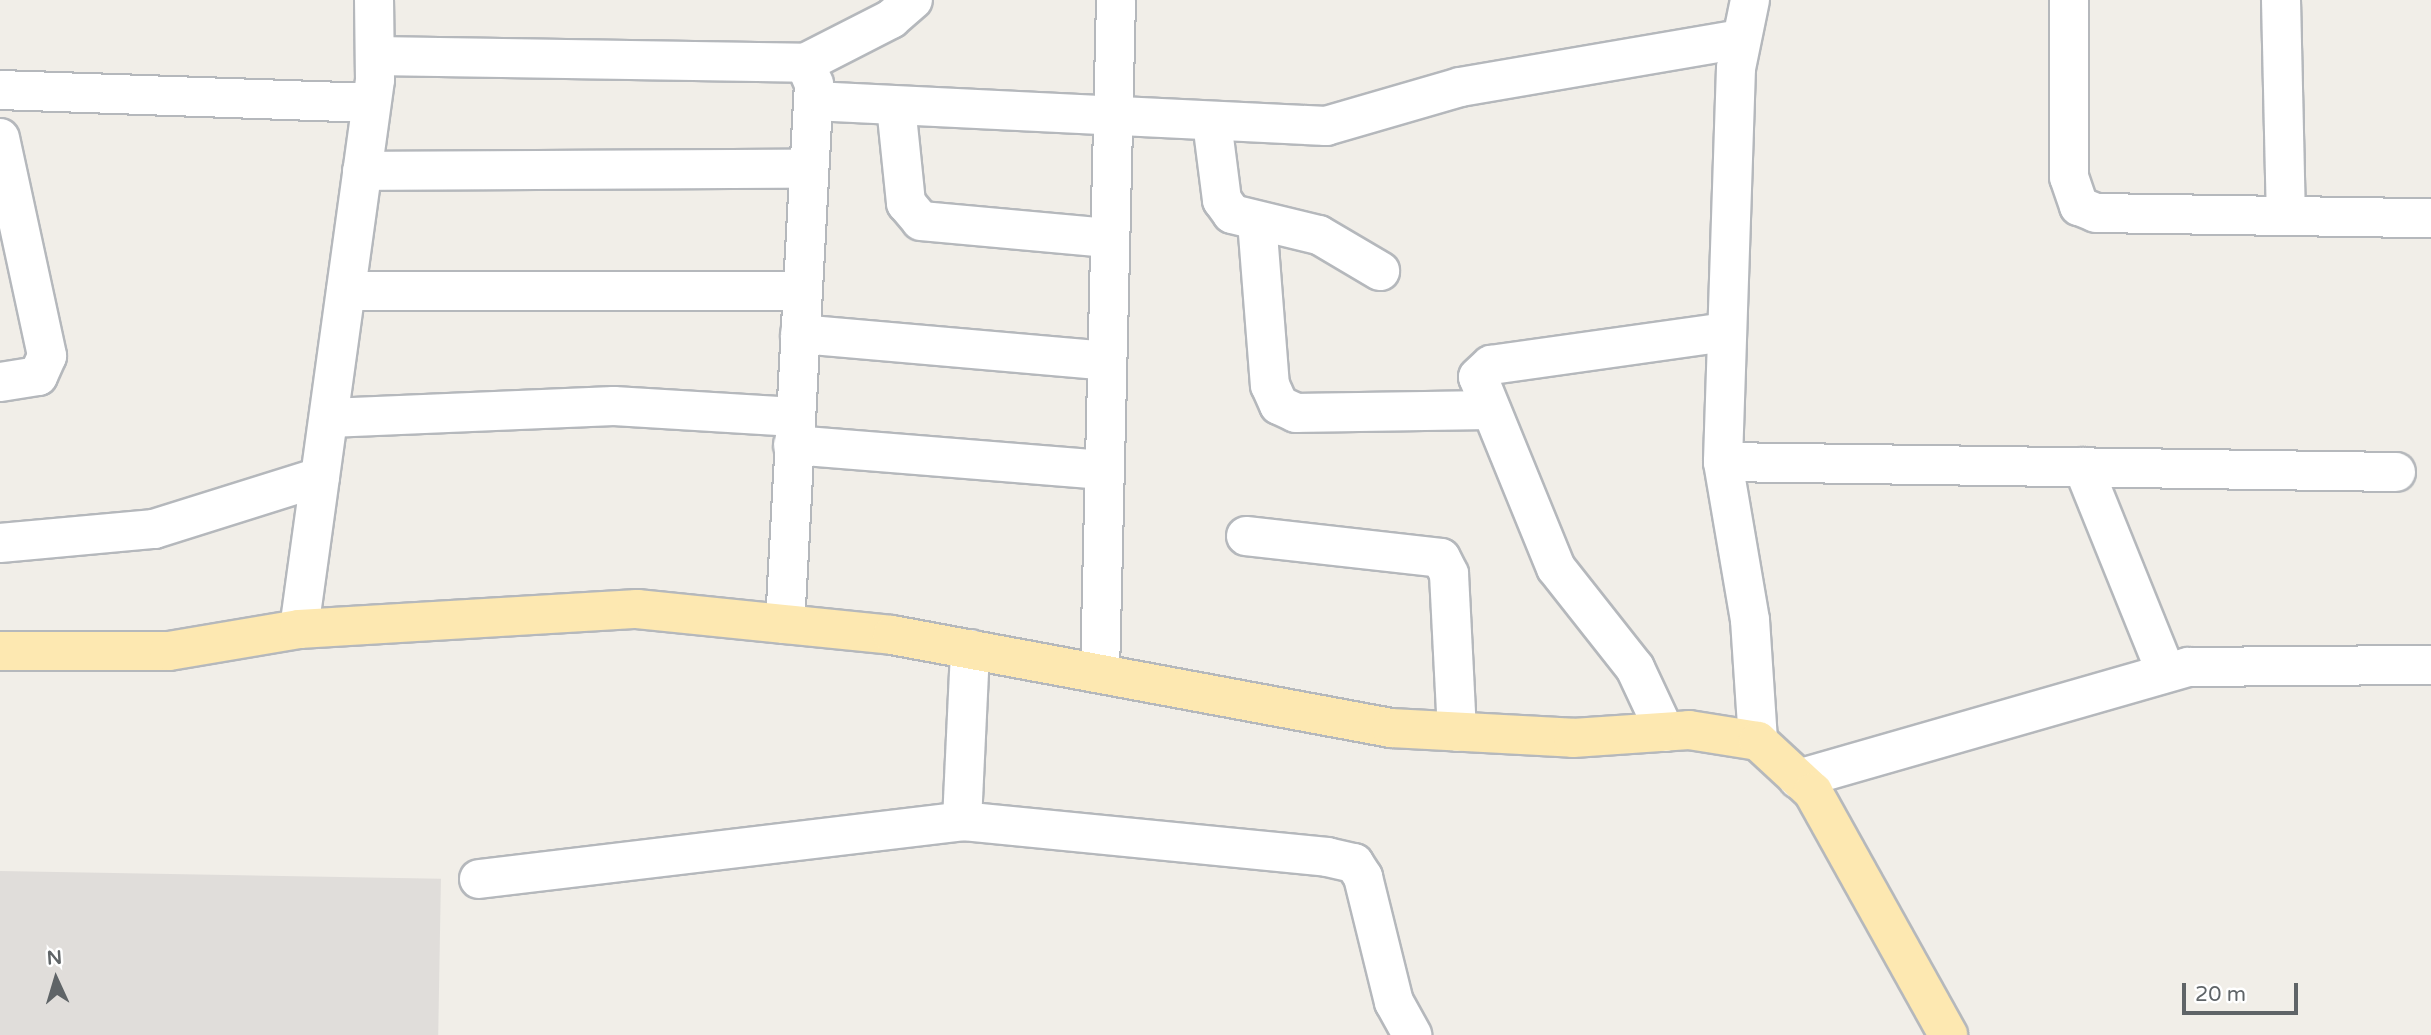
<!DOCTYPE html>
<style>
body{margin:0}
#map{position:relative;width:2431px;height:1035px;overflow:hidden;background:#f1eee8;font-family:"Varela Round",sans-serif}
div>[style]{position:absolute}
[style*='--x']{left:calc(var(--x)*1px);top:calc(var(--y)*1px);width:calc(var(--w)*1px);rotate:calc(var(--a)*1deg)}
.industrial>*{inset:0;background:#e0ddda;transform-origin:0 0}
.roads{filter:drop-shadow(2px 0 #b5b8bc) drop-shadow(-2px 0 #b5b8bc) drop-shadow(0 2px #b5b8bc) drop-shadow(0 -2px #b5b8bc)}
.minor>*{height:38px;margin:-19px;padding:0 19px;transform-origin:19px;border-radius:19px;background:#fff}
.major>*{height:38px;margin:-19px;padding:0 19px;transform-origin:19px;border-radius:19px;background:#fde8b1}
span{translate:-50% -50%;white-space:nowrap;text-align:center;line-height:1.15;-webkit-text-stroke:5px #fff;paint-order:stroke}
.north{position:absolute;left:21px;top:944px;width:70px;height:70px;-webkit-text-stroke:5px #fff;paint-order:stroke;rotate:356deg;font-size:19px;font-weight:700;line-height:28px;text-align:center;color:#5f6467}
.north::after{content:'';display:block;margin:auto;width:24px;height:32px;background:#5f6467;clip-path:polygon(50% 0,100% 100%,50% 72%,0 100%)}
.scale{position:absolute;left:2182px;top:983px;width:116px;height:32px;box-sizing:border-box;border:4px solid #5f6467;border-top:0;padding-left:9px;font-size:21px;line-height:24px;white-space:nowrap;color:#5f6467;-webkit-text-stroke:5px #fff;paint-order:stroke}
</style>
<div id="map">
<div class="industrial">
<div style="left:0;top:871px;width:441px;height:164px;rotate:1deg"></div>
</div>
<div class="roads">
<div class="minor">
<div style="--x:1750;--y:0;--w:69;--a:101.6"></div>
<div style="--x:1736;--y:68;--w:394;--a:91.9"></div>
<div style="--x:1723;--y:462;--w:160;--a:80.3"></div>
<div style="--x:1750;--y:620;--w:121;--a:86.2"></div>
<div style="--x:2069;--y:0;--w:177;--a:90"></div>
<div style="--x:2069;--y:177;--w:31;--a:71"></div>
<div style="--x:2079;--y:206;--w:18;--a:22"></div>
<div style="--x:2096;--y:213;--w:335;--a:0.9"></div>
<div style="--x:2281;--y:0;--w:216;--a:88.7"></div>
<div style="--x:375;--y:56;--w:430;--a:0.9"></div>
<div style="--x:805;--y:63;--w:23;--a:67"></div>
<div style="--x:814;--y:84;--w:541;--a:93.07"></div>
<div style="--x:805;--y:63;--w:97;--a:-27.1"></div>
<div style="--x:891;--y:19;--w:29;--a:-41"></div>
<div style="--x:0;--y:90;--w:371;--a:2"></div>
<div style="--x:813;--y:101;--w:514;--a:2.79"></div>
<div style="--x:1326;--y:126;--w:140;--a:-16.2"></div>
<div style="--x:1460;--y:87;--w:285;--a:-9.7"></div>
<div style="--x:896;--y:106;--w:98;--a:84.1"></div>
<div style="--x:906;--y:203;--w:23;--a:50"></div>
<div style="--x:921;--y:221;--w:188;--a:5.2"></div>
<div style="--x:1212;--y:122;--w:79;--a:82.7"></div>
<div style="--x:1222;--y:200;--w:17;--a:54"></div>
<div style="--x:1232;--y:214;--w:89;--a:13.6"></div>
<div style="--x:1319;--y:235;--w:71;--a:30.5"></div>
<div style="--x:0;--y:138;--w:223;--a:77.8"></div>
<div style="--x:47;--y:356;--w:22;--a:114"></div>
<div style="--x:38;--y:376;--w:38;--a:171"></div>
<div style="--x:362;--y:171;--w:447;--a:-0.3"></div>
<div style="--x:1257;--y:221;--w:165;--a:85.5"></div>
<div style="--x:1270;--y:385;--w:22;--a:66"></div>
<div style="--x:1279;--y:405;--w:19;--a:25"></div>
<div style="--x:1296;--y:413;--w:192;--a:-0.9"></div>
<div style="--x:346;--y:291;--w:456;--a:0"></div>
<div style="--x:800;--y:334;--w:307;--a:5"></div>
<div style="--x:329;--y:418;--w:285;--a:-2.4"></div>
<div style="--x:614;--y:406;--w:181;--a:3.5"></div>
<div style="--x:793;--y:445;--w:311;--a:4.6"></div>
<div style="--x:1723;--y:462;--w:673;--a:0.85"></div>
<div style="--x:2083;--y:467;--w:221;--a:68"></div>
<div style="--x:1246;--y:536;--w:196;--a:6.4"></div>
<div style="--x:1441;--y:558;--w:18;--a:63"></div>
<div style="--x:1449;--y:574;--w:158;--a:87.1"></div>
<div style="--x:0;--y:543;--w:155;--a:-5.2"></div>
<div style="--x:154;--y:529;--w:174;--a:-17.4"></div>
<div style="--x:299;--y:629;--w:554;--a:-82.12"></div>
<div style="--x:375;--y:80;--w:80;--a:-90.7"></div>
<div style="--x:1100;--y:673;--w:673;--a:-88.64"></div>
<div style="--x:1665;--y:732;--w:71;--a:-115.1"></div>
<div style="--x:1635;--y:668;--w:127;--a:-128.3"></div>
<div style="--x:1556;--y:568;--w:206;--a:-112.2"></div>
<div style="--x:1478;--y:377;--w:18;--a:-43"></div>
<div style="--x:1491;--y:365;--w:236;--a:-8"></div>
<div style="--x:1798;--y:779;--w:406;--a:-16"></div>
<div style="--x:2188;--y:667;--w:243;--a:-0.5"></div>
<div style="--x:962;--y:821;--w:172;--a:-87.3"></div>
<div style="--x:479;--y:879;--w:486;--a:-6.8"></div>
<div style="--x:962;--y:821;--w:367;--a:5.6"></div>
<div style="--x:1327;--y:857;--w:28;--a:13"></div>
<div style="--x:1354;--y:863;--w:17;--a:57"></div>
<div style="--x:1363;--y:877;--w:129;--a:76.1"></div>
<div style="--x:1394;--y:1002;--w:38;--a:61"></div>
</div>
<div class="major">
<div style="--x:0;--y:651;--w:169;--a:0"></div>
<div style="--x:169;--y:651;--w:132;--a:-9.6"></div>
<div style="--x:299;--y:629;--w:339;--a:-3.4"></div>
<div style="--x:637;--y:609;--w:256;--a:5.8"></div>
<div style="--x:892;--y:635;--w:508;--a:10.56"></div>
<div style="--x:1391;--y:728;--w:182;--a:3.1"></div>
<div style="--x:1573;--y:738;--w:116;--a:-3.9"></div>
<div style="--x:1689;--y:730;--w:70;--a:9.1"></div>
<div style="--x:1758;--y:741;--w:75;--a:42.8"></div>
<div style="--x:1813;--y:792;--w:278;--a:60.9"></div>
</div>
</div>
<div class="north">N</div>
<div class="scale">20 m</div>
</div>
